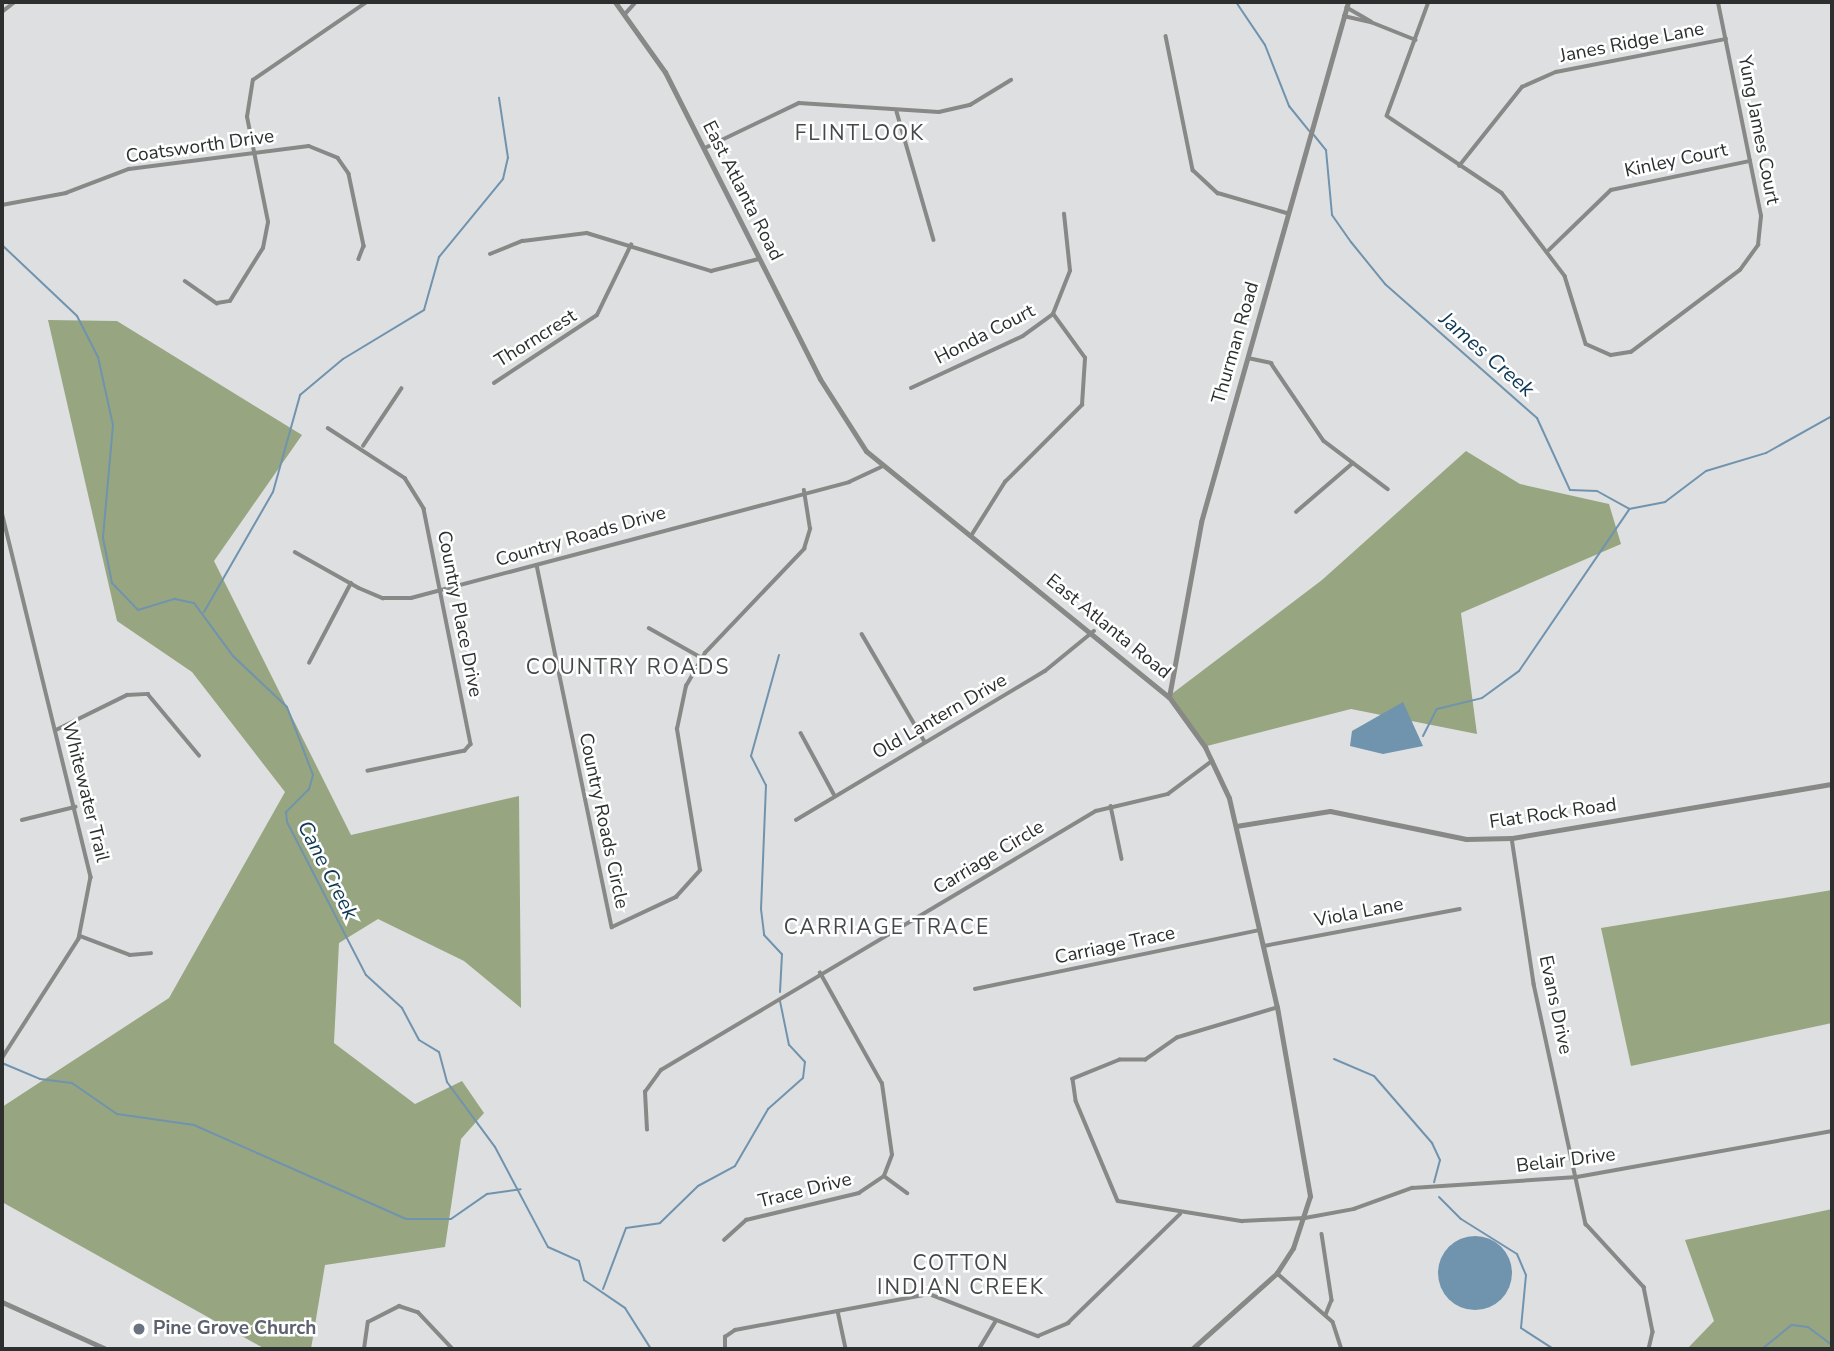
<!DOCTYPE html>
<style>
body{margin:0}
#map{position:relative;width:1834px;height:1351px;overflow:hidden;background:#dedfe1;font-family:"Nunito Sans",sans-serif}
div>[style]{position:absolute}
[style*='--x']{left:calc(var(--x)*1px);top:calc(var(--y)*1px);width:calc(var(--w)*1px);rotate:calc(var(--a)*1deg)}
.forest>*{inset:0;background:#97a680}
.water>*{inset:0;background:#7093ae}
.round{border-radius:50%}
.stream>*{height:2px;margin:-1px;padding:0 1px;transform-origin:1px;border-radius:1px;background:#7093ae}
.minor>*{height:3.5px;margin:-1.75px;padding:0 1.75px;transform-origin:1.75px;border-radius:1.75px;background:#888887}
.tertiary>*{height:5px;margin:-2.5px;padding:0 2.5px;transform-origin:2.5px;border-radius:2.5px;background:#888887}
.dots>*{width:19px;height:19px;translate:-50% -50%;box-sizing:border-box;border:4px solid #fff;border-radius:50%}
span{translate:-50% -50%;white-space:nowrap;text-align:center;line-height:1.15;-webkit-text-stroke:5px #fff;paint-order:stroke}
.street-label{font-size:19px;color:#2d2e2e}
.worship-label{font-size:19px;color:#5b616d;font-weight:700}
.left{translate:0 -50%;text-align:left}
.neighbourhood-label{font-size:21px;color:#464748;letter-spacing:2px}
.water-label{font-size:21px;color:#0c3855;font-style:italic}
.frame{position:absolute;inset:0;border:4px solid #2d2e2e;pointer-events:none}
</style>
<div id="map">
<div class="forest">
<div style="clip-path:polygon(48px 320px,117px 321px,302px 435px,214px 561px,351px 835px,519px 796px,521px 1008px,464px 961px,378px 919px,339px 943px,334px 1043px,415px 1104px,462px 1081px,484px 1113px,461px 1139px,445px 1247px,325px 1265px,311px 1349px,265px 1349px,2px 1202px,2px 1107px,169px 998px,285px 792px,192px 672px,117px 621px)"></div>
<div style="clip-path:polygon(1466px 451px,1520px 484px,1609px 504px,1621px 544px,1461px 613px,1477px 734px,1351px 709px,1207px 746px,1169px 696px,1322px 580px)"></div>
<div style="clip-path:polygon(1832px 890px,1832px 1023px,1631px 1066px,1601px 928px)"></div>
<div style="clip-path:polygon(1832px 1209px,1832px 1349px,1687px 1349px,1714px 1321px,1685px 1240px)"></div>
</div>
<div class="water">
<div style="clip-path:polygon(1403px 702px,1423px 746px,1383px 754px,1350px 746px,1352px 731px)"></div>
<div class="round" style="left:1438px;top:1236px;width:74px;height:74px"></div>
</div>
<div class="stream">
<div style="--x:1236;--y:2;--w:52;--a:56"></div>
<div style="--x:1265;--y:45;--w:66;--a:68.5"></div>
<div style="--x:1289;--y:106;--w:32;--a:51"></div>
<div style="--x:1313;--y:134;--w:21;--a:51"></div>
<div style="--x:1326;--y:150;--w:65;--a:84.7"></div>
<div style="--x:1332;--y:215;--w:33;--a:55"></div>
<div style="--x:1351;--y:242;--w:54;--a:51"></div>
<div style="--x:1385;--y:284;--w:203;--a:41.4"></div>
<div style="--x:1537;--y:418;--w:79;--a:65.4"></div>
<div style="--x:1570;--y:490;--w:27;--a:2"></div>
<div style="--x:1597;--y:491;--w:37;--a:29"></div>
<div style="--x:1629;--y:509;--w:37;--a:-11"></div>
<div style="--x:1665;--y:502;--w:51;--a:-37.1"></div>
<div style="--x:1706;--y:471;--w:63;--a:-16.7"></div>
<div style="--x:1766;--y:453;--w:76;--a:-29.3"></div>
<div style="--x:2;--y:245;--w:103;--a:43.4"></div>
<div style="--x:77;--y:316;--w:46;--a:62.9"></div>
<div style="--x:98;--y:357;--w:70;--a:77.6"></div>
<div style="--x:113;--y:425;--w:113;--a:95.1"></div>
<div style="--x:103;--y:538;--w:46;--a:78.7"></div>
<div style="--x:112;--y:583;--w:37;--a:46"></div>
<div style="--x:138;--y:610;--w:39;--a:-17"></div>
<div style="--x:175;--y:599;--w:19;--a:12"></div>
<div style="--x:194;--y:603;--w:66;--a:53.7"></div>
<div style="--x:233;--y:656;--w:74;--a:43.4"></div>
<div style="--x:287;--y:707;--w:73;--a:69.1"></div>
<div style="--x:313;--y:775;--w:15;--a:106"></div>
<div style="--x:309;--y:789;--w:33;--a:135"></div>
<div style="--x:286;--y:812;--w:10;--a:84"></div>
<div style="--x:287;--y:822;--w:172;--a:62.7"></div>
<div style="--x:366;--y:975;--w:49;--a:42.5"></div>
<div style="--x:402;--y:1008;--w:36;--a:62"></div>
<div style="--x:419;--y:1040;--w:23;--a:31"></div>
<div style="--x:439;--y:1052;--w:31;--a:75"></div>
<div style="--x:447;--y:1082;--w:81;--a:53.6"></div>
<div style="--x:495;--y:1147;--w:113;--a:62.1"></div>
<div style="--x:548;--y:1247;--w:34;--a:24"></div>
<div style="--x:579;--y:1261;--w:20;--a:75"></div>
<div style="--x:584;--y:1280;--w:50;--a:34.3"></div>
<div style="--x:625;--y:1308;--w:49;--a:57.6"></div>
<div style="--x:204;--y:612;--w:138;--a:-60.1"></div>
<div style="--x:273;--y:492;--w:101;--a:-74.4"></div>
<div style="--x:300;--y:395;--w:56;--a:-39.9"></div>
<div style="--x:343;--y:359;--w:95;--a:-31.2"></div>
<div style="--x:424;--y:310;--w:55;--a:-74.2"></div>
<div style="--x:439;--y:257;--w:101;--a:-50.6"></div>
<div style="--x:503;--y:179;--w:22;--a:-77"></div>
<div style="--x:508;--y:158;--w:61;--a:-98.5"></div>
<div style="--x:779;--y:655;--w:105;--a:105.5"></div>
<div style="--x:751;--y:756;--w:33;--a:63"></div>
<div style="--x:766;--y:785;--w:124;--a:92.3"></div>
<div style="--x:761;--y:909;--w:26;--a:83"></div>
<div style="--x:764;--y:935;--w:26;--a:47"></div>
<div style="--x:782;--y:954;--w:38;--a:93"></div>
<div style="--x:1423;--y:736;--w:30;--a:-63"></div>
<div style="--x:1437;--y:709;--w:46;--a:-13.7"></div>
<div style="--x:1482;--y:698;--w:46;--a:-36.1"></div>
<div style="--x:1519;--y:671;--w:195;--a:-55.7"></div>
<div style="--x:1334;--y:1059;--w:43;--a:23"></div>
<div style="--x:1374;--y:1076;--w:89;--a:49.1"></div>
<div style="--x:1432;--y:1143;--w:19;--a:65"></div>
<div style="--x:1440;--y:1160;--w:23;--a:105"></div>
<div style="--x:2;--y:1063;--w:41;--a:22.8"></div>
<div style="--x:40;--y:1079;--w:32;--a:7"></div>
<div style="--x:72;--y:1083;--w:55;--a:34.6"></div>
<div style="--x:117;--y:1114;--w:78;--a:8.1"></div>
<div style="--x:194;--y:1125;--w:232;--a:23.9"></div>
<div style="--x:406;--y:1219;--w:45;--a:0"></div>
<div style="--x:451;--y:1219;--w:44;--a:-34.8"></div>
<div style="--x:487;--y:1194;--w:34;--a:-8"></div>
<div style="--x:1439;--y:1197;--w:31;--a:45"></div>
<div style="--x:1461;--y:1219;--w:66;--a:32"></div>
<div style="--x:1517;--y:1254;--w:23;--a:67"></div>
<div style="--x:1526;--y:1275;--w:53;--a:95.4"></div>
<div style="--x:1521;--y:1328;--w:38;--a:33"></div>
<div style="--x:603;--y:1289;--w:65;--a:-69.3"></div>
<div style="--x:626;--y:1228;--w:34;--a:-8"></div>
<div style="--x:660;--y:1223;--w:53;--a:-44.2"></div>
<div style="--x:698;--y:1186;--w:42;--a:-28.4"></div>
<div style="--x:735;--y:1166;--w:66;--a:-59.9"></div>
<div style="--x:768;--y:1109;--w:47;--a:-41.5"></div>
<div style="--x:803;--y:1078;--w:16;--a:-83"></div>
<div style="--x:805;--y:1062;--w:23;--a:-133"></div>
<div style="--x:789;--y:1045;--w:45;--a:-101.6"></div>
<div style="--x:1762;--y:1349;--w:38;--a:-39"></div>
<div style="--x:1792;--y:1325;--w:16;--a:7"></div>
<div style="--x:1808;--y:1327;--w:30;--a:37"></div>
</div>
<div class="minor">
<div style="--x:1429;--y:2;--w:121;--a:110.2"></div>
<div style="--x:1387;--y:116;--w:138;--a:33.8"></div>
<div style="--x:1502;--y:193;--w:104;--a:52.8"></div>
<div style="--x:1565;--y:276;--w:71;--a:72.8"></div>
<div style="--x:1586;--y:344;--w:27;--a:24"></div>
<div style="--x:1611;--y:355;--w:20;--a:-9"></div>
<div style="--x:1631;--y:352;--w:136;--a:-37"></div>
<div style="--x:1740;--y:270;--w:31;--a:-54"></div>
<div style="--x:1758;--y:245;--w:29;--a:-84"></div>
<div style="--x:1761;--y:216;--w:218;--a:-101.4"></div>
<div style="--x:2;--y:12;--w:16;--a:-38"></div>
<div style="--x:626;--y:13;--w:15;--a:-48"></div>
<div style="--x:1344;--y:16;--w:28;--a:13"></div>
<div style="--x:1371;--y:22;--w:28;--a:-150"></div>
<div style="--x:1371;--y:22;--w:48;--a:21.8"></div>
<div style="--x:1166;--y:36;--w:137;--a:78.6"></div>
<div style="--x:1193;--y:170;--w:34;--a:43"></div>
<div style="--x:1218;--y:193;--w:72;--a:16.2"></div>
<div style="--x:897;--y:112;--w:133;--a:73.9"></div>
<div style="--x:705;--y:148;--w:104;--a:-25.6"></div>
<div style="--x:799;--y:103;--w:140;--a:3.7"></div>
<div style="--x:939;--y:112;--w:32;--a:-13"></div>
<div style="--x:970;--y:105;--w:48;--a:-31.4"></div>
<div style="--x:1459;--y:166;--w:101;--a:-51.4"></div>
<div style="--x:1522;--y:87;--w:37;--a:-24"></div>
<div style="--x:1556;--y:72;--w:173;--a:-11"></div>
<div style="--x:2;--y:205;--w:65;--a:-10.6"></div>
<div style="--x:66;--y:193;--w:67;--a:-20.9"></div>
<div style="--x:129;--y:169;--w:181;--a:-7.3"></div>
<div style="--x:309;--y:146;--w:31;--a:22"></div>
<div style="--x:338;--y:158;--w:19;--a:55"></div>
<div style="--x:349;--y:174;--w:74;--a:78.2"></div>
<div style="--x:364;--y:246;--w:14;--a:111"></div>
<div style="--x:1549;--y:250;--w:86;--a:-44.1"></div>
<div style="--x:1611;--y:190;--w:142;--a:-11.8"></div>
<div style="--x:490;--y:254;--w:35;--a:-22"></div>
<div style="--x:523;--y:241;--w:64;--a:-7.1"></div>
<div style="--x:587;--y:233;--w:130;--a:17"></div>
<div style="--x:711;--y:271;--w:49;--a:-14"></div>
<div style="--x:185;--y:281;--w:39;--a:35"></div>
<div style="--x:217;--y:303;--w:13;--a:-9"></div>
<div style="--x:230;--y:301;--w:62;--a:-58.1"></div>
<div style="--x:263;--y:248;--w:26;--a:-79"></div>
<div style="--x:268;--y:222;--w:107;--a:-101.3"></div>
<div style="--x:247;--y:117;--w:37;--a:-81"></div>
<div style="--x:253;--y:80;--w:138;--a:-34.4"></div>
<div style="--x:1248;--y:358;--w:24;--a:12"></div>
<div style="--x:1271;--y:363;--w:94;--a:55.8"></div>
<div style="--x:1324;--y:441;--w:80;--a:36.9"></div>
<div style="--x:494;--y:383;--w:123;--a:-33.4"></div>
<div style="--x:597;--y:315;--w:78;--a:-64.1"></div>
<div style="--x:911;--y:388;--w:123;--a:-24.9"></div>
<div style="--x:1023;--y:336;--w:37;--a:-36"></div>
<div style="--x:1053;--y:314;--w:46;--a:-68.4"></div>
<div style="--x:1070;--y:271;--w:57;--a:-96"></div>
<div style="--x:328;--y:428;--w:92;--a:33"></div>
<div style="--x:405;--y:478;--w:36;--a:58"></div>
<div style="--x:424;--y:509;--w:240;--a:78.7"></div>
<div style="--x:471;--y:744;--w:9;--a:131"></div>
<div style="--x:465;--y:751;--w:99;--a:168.3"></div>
<div style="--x:363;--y:446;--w:69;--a:-56.3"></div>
<div style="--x:2;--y:512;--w:376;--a:76.3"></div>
<div style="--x:91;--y:877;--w:63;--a:101"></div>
<div style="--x:79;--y:939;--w:143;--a:122.7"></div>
<div style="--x:1296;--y:512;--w:75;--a:-40.7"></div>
<div style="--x:971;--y:536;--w:64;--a:-57.8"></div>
<div style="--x:1005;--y:482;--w:109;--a:-45"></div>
<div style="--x:1082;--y:405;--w:47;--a:-86.3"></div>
<div style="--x:1085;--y:358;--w:54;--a:-126"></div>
<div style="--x:295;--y:552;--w:73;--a:29.4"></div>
<div style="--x:359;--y:588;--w:26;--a:23"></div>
<div style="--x:383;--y:598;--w:28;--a:0"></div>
<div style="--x:411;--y:598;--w:453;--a:-14.8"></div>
<div style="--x:849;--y:482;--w:35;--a:-25"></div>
<div style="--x:537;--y:565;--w:370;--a:78.3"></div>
<div style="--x:612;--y:927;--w:71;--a:-25.1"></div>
<div style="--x:676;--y:897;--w:36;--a:-48"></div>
<div style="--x:700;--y:870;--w:143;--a:-99.3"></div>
<div style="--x:677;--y:729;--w:44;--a:-78.2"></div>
<div style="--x:686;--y:686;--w:38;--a:-60"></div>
<div style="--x:705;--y:653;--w:144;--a:-46.4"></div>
<div style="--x:804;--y:549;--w:21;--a:-73"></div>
<div style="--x:810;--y:529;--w:39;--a:-99"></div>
<div style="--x:649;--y:628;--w:61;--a:29.5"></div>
<div style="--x:862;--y:634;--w:125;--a:59.7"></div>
<div style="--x:309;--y:663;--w:90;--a:-62.3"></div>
<div style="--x:56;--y:730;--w:79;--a:-26.2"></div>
<div style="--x:127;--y:695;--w:21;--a:-3"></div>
<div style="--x:148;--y:694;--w:80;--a:50.1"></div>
<div style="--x:801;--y:733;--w:69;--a:61.6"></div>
<div style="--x:1111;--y:806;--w:54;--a:78.3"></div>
<div style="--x:22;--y:820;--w:55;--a:-13.8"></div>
<div style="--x:796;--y:820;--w:290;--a:-30.9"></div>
<div style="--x:1045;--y:671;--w:63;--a:-39.2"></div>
<div style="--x:1512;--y:838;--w:148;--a:81.4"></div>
<div style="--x:1534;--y:984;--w:246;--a:77.8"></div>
<div style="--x:1586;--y:1224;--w:86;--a:47.4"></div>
<div style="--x:1644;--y:1287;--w:46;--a:78.7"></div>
<div style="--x:1653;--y:1332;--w:17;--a:103"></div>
<div style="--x:80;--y:936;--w:53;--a:20.8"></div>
<div style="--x:130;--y:955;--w:21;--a:-5"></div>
<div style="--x:1264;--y:946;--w:199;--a:-10.7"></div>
<div style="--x:975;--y:989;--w:291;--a:-11.7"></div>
<div style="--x:1277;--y:1008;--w:104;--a:163.3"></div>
<div style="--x:1177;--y:1038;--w:38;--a:145"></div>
<div style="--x:1146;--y:1060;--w:26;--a:180"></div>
<div style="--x:1120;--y:1060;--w:51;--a:158"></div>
<div style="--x:1073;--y:1079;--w:22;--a:82"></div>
<div style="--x:1076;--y:1101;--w:108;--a:67.2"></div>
<div style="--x:1118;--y:1201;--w:126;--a:9.2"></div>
<div style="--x:1242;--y:1221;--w:63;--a:-2.7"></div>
<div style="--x:1305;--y:1218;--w:50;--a:-10.4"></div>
<div style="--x:1354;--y:1209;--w:62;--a:-19.9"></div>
<div style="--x:1412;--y:1188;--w:165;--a:-3.8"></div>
<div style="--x:1577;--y:1177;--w:259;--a:-10.2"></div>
<div style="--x:647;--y:1130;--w:38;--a:-93"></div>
<div style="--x:645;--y:1092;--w:27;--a:-54"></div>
<div style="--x:661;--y:1070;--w:506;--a:-30.77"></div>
<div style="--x:1096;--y:811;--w:74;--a:-13.3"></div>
<div style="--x:1168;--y:794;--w:55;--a:-36.9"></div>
<div style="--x:884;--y:1176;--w:29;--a:36"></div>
<div style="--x:1322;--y:1234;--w:67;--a:81.4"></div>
<div style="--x:1332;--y:1300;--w:16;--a:112"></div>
<div style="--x:724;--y:1240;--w:30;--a:-42"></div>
<div style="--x:746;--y:1220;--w:116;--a:-13.4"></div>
<div style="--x:859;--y:1193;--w:30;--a:-34"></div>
<div style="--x:884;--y:1176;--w:22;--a:-69"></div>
<div style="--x:892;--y:1155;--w:72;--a:-98"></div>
<div style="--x:882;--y:1084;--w:127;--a:-119.2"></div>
<div style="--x:1277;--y:1273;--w:74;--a:41.2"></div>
<div style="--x:1333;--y:1322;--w:28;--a:72"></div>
<div style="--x:838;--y:1311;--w:39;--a:78"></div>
<div style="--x:364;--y:1349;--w:27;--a:-82"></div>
<div style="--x:368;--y:1322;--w:35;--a:-27"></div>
<div style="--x:399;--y:1306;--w:20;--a:18"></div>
<div style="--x:418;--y:1312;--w:51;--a:46.6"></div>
<div style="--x:725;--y:1349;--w:12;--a:-90"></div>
<div style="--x:725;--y:1337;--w:12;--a:-35"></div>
<div style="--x:735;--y:1330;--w:197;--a:-10.5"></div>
<div style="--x:929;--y:1294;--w:117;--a:21.1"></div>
<div style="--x:1038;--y:1336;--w:33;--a:-23"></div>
<div style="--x:1068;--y:1323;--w:156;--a:-44.2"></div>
<div style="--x:979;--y:1349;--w:31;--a:-59"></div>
</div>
<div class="tertiary">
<div style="--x:615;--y:2;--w:86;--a:54.5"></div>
<div style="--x:665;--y:72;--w:344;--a:63.2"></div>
<div style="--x:820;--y:379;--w:85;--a:57.4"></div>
<div style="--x:866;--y:451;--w:390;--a:39.1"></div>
<div style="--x:1169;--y:697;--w:62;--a:54.2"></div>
<div style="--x:1205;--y:747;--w:56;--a:64.8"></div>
<div style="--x:1229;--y:798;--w:214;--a:77.1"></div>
<div style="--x:1277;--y:1007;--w:192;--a:80.1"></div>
<div style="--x:1310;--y:1196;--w:55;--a:108.1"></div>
<div style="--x:1293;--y:1248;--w:30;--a:123"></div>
<div style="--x:1277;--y:1273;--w:114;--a:138.2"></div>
<div style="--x:1169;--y:697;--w:178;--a:-79.6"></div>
<div style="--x:1201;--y:522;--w:540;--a:-74.21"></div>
<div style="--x:1236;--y:826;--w:95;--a:-9.1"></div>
<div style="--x:1330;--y:811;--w:139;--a:11.6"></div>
<div style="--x:1466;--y:839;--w:46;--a:-1.2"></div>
<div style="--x:1512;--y:838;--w:325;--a:-9.6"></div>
<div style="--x:2;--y:1302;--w:114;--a:24.3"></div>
</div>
<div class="dots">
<div style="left:139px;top:1329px;background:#6b7280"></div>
</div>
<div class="street-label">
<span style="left:1632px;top:43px;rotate:-11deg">Janes Ridge Lane</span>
<span style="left:1758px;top:130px;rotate:79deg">Yung James Court</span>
<span style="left:200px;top:147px;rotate:-8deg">Coatsworth Drive</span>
<span style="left:1676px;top:161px;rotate:-12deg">Kinley Court</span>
<span style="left:742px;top:191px;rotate:63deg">East Atlanta Road</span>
<span style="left:985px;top:335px;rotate:-27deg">Honda Court</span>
<span style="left:536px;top:339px;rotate:-32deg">Thorncrest</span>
<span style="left:1236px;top:343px;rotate:-74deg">Thurman Road</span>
<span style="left:581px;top:537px;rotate:-16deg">Country Roads Drive</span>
<span style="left:459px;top:614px;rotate:79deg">Country Place Drive</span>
<span style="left:1108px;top:627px;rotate:39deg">East Atlanta Road</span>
<span style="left:940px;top:717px;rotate:-30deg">Old Lantern Drive</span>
<span style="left:85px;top:792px;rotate:76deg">Whitewater Trail</span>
<span style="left:1553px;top:814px;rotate:-8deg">Flat Rock Road</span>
<span style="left:603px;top:821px;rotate:78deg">Country Roads Circle</span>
<span style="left:989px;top:858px;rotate:-31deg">Carriage Circle</span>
<span style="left:1359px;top:913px;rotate:-11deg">Viola Lane</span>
<span style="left:1115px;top:946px;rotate:-12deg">Carriage Trace</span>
<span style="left:1555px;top:1005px;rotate:78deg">Evans Drive</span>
<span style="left:1566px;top:1161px;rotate:-7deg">Belair Drive</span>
<span style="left:805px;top:1191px;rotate:-14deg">Trace Drive</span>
</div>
<div class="worship-label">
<span class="left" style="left:153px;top:1329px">Pine Grove Church</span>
</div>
<div class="neighbourhood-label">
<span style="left:860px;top:133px">FLINTLOOK</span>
<span style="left:628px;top:667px">COUNTRY ROADS</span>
<span style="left:887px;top:927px">CARRIAGE TRACE</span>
<span style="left:961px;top:1275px">COTTON<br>INDIAN CREEK</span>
</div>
<div class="water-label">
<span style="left:1487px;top:354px;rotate:41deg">James Creek</span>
<span style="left:328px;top:870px;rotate:63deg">Cane Creek</span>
</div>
<div class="frame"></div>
</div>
